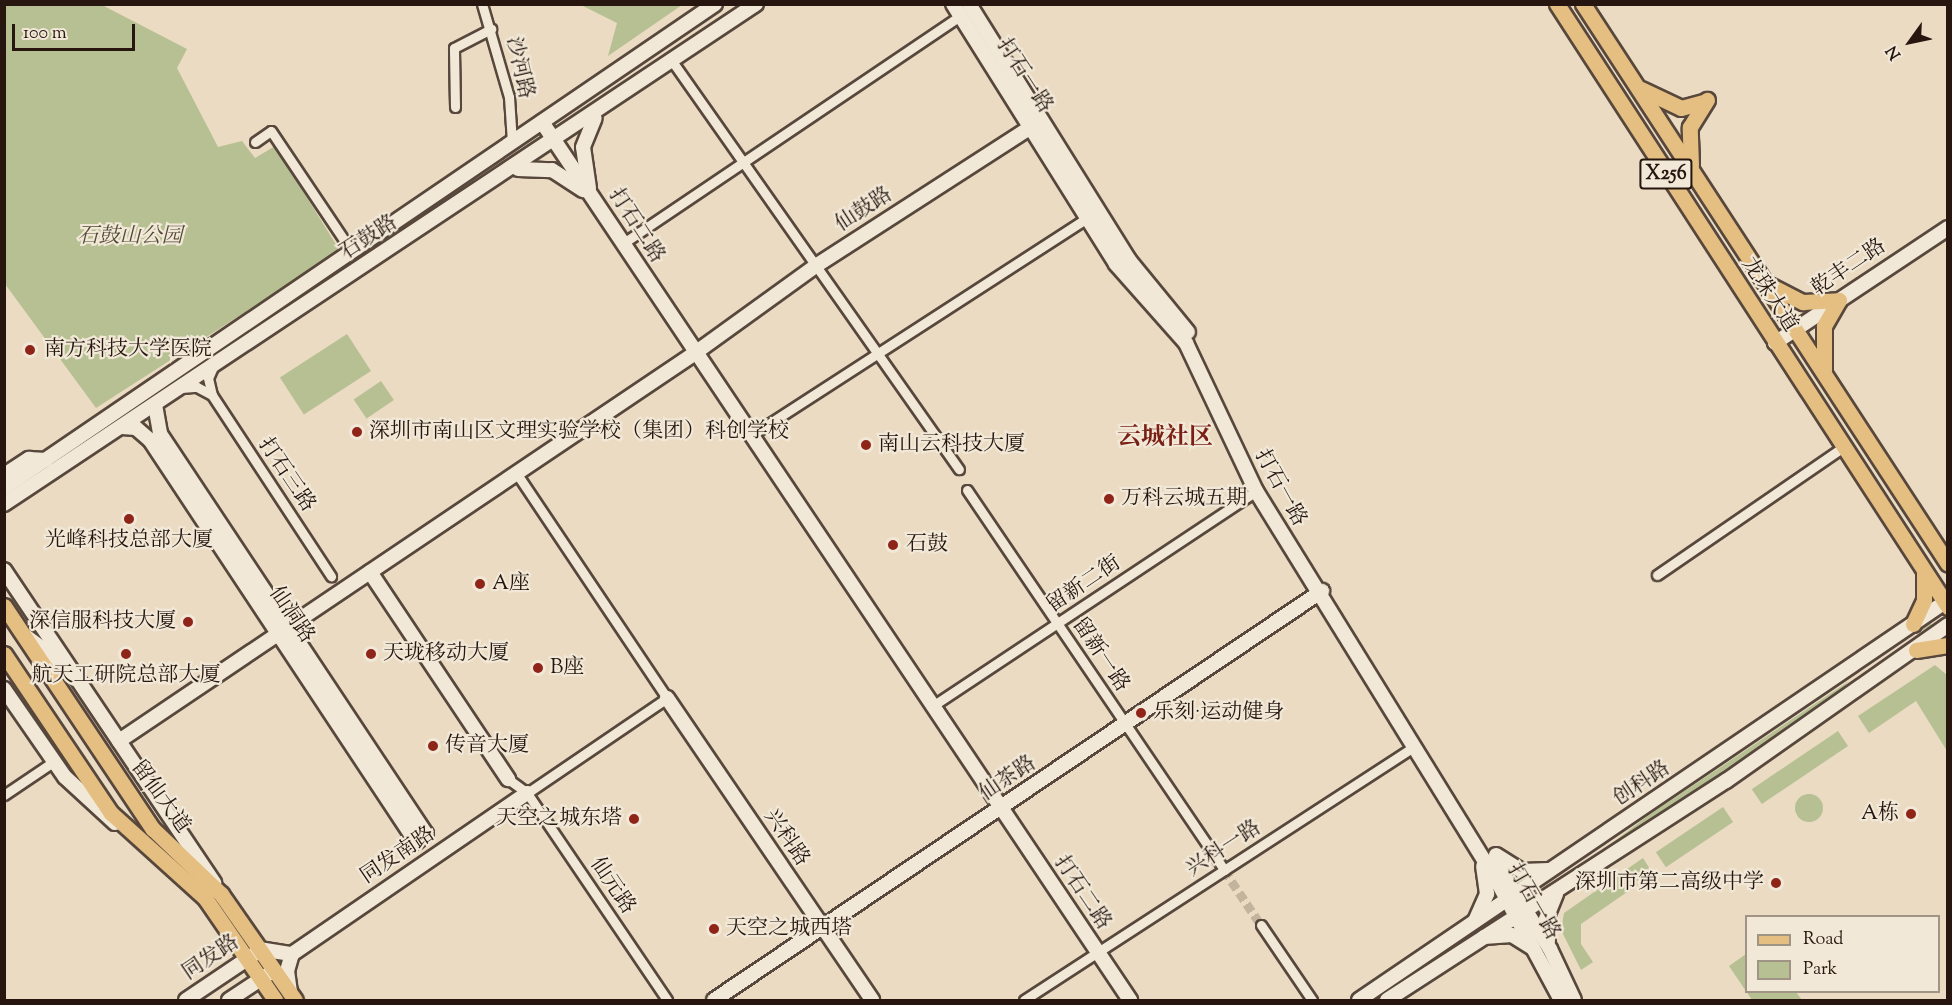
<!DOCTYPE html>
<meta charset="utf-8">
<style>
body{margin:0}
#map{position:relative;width:1952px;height:1005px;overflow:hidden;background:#eadbc2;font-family:"Sorts Mill Goudy","Noto Serif SC",serif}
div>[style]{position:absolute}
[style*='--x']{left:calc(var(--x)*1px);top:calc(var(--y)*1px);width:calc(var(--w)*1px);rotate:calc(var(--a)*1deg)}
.green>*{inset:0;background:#b7c093;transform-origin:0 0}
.round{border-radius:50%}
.street-tunnel>*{height:9px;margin-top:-4.5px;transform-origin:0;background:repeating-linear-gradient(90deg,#c3b49e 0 9px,transparent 0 13.5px)}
.roads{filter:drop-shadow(2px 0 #57473c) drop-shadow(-2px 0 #57473c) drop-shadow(0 2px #57473c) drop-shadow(0 -2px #57473c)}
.street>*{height:9px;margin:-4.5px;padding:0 4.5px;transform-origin:4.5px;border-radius:4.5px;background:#f1e8d7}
.secondary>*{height:14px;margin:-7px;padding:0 7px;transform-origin:7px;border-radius:7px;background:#f1e8d7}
.primary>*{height:15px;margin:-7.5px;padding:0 7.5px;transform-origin:7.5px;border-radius:7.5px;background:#e5be81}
.dots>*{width:16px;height:16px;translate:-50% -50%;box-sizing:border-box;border:3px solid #f1e8d7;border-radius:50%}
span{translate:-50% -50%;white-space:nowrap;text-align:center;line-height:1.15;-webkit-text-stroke:4.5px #f1e8d7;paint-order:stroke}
.shield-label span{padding:2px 4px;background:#f1e8d7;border:2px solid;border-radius:4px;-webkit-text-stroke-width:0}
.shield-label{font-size:20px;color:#26160f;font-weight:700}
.street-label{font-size:21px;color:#26160f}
.park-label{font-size:21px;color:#524937;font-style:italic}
.poi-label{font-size:21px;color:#26160f}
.left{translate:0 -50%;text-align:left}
.right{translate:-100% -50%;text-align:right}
.quarter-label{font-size:24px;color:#7a1f14;font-weight:700}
.frame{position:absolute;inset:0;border:6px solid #26160f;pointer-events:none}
.legend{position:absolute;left:1745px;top:915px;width:195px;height:78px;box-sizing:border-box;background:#f1e8d7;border:2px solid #a09487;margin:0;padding:8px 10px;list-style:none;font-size:18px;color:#26160f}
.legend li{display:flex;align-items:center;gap:12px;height:30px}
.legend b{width:30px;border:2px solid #a09487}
.north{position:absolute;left:1880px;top:12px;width:60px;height:60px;-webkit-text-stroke:4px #f1e8d7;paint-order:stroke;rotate:237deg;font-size:16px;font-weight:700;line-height:24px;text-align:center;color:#26160f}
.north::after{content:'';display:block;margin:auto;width:21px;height:27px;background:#26160f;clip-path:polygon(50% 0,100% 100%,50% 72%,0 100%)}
.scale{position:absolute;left:12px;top:24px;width:123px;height:27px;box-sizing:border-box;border:3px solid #26160f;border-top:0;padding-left:8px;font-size:18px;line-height:21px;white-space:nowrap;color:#26160f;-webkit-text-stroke:4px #f1e8d7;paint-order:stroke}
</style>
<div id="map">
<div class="green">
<div style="clip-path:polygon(4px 5px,102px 5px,187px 49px,177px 68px,218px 147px,242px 141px,255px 158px,275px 146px,340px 251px,96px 408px,5px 284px)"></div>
<div style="clip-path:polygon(581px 5px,682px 5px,608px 56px,617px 23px)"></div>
<div style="left:347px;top:334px;width:44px;height:80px;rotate:57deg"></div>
<div style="left:381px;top:381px;width:23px;height:33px;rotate:56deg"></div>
<div style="left:1930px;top:622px;width:4px;height:90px;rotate:63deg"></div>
<div style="clip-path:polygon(1935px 665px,1947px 675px,1947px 751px,1916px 701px,1869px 733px,1858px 716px)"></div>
<div style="clip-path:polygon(1849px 681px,1825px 707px,1605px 854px,1603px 850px,1649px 815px)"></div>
<div style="left:1838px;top:731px;width:18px;height:104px;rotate:56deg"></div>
<div class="round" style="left:1795px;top:794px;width:28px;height:28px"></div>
<div style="left:1723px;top:807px;width:18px;height:81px;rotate:56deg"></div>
<div style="clip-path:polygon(1643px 858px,1653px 874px,1581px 924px,1581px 944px,1593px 962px,1581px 970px,1561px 930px,1564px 913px)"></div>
<div style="clip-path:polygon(1746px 954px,1746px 992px,1796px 992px,1802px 1000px,1752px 1000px,1729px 966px)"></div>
</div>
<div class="street-tunnel">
<div style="--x:1224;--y:870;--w:66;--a:56.1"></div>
</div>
<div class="roads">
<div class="street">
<div style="--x:482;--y:4;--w:97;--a:73.8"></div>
<div style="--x:509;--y:97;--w:45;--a:86.2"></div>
<div style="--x:672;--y:61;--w:499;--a:54.9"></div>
<div style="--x:455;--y:107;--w:59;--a:-91"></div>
<div style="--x:454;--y:48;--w:42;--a:-27.2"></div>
<div style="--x:255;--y:142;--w:19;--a:-35"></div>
<div style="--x:271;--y:131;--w:146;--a:56.2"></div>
<div style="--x:622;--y:244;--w:408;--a:-34"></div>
<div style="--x:213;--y:367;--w:12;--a:114"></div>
<div style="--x:208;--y:378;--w:17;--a:77"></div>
<div style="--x:212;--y:395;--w:217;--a:56.7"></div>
<div style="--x:181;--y:388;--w:16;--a:-4"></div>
<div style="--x:197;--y:387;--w:17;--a:28"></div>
<div style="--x:750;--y:436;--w:403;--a:-32.9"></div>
<div style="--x:517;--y:474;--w:270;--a:56.2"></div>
<div style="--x:667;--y:698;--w:169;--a:145.8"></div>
<div style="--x:967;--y:490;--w:459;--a:55.9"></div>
<div style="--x:1657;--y:575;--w:226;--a:-34.5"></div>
<div style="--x:931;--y:707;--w:390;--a:-33.6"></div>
<div style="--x:508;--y:779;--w:24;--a:36"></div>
<div style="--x:527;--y:793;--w:250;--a:55.9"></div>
<div style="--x:4;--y:795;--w:59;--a:-34"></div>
<div style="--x:1261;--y:925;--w:91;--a:55.8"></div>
<div style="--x:1024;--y:1000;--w:463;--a:-33"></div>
<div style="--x:1412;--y:748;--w:7;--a:45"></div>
</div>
<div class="secondary">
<div style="--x:953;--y:4;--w:307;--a:57.9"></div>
<div style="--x:1116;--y:264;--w:106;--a:48.5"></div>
<div style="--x:1186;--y:343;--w:164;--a:64.7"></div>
<div style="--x:1256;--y:491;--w:461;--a:58.3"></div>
<div style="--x:1498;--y:883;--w:133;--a:61.7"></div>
<div style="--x:969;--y:4;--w:302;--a:58"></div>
<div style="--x:1129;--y:260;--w:93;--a:50.7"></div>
<div style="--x:542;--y:122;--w:1057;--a:56.19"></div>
<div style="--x:518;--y:169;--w:34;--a:2"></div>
<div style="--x:552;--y:170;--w:37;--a:33"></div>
<div style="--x:589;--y:188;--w:41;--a:-98.3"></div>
<div style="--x:583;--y:147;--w:31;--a:-68"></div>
<div style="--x:1775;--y:343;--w:208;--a:-33.6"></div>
<div style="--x:122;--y:427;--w:14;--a:4"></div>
<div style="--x:136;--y:428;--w:18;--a:41"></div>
<div style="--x:150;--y:440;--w:482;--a:56.5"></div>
<div style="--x:416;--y:842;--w:13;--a:-39"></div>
<div style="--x:426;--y:834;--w:481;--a:-123.6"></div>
<div style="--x:160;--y:433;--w:29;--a:-100"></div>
<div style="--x:4;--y:475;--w:30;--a:-33"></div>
<div style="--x:29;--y:459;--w:17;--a:3"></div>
<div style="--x:4;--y:488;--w:860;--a:-34.24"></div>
<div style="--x:4;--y:504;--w:903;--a:-33.62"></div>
<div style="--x:4;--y:570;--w:377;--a:56.1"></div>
<div style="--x:370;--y:572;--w:249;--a:56.3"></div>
<div style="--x:27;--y:637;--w:44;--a:36.6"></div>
<div style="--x:4;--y:689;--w:107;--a:55.3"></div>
<div style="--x:65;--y:777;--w:68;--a:42.6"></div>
<div style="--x:667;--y:698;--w:365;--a:55.8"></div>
<div style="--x:119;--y:741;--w:694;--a:-33.96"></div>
<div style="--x:695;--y:353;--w:150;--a:-35.8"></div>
<div style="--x:817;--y:265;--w:264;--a:-32.8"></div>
<div style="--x:1496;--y:855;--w:31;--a:32"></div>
<div style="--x:1522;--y:871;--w:27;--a:-2"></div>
<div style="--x:1495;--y:862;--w:103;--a:57.7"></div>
<div style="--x:1550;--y:949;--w:56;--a:64.8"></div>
<div style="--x:1475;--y:921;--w:30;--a:-66"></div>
<div style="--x:1487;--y:894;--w:28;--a:-98"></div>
<div style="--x:1484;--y:937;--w:28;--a:-4"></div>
<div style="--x:1512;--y:935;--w:25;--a:32"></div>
<div style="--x:1548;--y:941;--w:22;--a:-95"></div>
<div style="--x:1546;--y:919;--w:27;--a:-68"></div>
<div style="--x:259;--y:949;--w:33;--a:9"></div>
<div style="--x:292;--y:954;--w:285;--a:-34.4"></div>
<div style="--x:290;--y:992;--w:21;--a:-98"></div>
<div style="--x:287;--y:971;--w:18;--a:-74"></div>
<div style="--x:186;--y:1000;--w:84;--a:-33.9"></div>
<div style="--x:229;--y:1000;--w:49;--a:-33.4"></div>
<div style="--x:714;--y:1000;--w:733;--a:-33.93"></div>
<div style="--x:1359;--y:1000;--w:712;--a:-34.18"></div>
<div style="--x:1387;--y:1000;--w:404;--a:-32.9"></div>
<div style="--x:1726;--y:781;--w:271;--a:-35.1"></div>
</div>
<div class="primary">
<div style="--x:1557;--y:4;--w:719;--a:57.04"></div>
<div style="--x:1583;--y:4;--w:668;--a:56.9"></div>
<div style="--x:1641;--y:89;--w:44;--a:25.4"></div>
<div style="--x:1681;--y:108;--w:24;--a:-15"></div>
<div style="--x:1691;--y:165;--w:38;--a:-92"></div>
<div style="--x:1690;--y:127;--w:32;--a:-58"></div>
<div style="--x:1769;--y:285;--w:38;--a:27"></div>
<div style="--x:1803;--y:302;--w:36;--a:-3"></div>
<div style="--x:1824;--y:370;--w:44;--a:-90"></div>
<div style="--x:1824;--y:326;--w:30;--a:-60"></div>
<div style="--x:4;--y:606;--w:268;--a:56.3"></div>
<div style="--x:153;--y:829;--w:94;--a:43.7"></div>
<div style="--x:221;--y:894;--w:129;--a:55.1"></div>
<div style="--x:1913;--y:624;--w:26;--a:-65"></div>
<div style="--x:1924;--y:600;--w:27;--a:-90"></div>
<div style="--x:1916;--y:650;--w:32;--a:-9"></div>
<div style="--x:4;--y:654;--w:192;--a:56.1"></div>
<div style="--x:111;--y:813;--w:127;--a:42.1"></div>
<div style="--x:205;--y:898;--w:124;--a:55.5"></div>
</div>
</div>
<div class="dots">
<div style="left:30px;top:350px;background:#8f2418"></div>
<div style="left:357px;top:432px;background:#8f2418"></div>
<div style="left:866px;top:445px;background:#8f2418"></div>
<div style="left:1109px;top:499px;background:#8f2418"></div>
<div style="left:129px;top:519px;background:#8f2418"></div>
<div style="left:893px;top:545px;background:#8f2418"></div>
<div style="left:480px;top:584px;background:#8f2418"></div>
<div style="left:188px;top:622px;background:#8f2418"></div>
<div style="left:126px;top:654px;background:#8f2418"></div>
<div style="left:371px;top:654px;background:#8f2418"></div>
<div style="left:538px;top:668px;background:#8f2418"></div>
<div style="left:1141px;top:713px;background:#8f2418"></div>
<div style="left:433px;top:746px;background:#8f2418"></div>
<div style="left:1911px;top:814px;background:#8f2418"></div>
<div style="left:634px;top:819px;background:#8f2418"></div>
<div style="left:1776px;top:883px;background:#8f2418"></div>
<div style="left:714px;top:929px;background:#8f2418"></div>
</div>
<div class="shield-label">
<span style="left:1666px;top:174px">X256</span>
</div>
<div class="street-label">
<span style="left:519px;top:68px;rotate:77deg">沙河路</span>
<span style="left:1024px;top:76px;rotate:57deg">打石一路</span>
<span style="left:864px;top:210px;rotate:-33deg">仙鼓路</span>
<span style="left:636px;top:226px;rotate:57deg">打石二路</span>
<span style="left:369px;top:238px;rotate:-33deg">石鼓路</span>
<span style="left:1849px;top:268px;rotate:-34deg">乾丰二路</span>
<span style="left:1769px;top:295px;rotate:57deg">龙珠大道</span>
<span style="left:286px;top:475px;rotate:56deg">打石三路</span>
<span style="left:1280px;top:488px;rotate:61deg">打石一路</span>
<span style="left:1084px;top:585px;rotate:-34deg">留新二街</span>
<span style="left:291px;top:615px;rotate:56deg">仙洞路</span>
<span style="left:1100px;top:655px;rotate:56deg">留新一路</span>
<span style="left:1008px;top:779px;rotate:-34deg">仙茶路</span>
<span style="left:1642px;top:784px;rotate:-34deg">创科路</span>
<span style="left:160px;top:797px;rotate:54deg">留仙大道</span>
<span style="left:786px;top:838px;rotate:56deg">兴科路</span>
<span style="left:1224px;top:849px;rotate:-33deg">兴科一路</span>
<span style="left:398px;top:856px;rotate:-34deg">同发南路</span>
<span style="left:612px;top:886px;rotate:56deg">仙元路</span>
<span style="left:1082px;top:893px;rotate:56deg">打石二路</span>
<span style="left:1533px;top:902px;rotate:60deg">打石一路</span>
<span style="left:211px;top:958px;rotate:-34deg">同发路</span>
</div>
<div class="park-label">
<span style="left:130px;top:237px">石鼓山公园</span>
</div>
<div class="poi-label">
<span class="left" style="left:44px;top:350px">南方科技大学医院</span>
<span class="left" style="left:369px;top:432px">深圳市南山区文理实验学校（集团）科创学校</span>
<span class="left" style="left:878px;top:445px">南山云科技大厦</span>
<span class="left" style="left:1121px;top:499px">万科云城五期</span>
<span style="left:129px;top:541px">光峰科技总部大厦</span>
<span class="left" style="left:906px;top:545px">石鼓</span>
<span class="left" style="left:492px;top:584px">A座</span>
<span class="right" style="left:176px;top:622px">深信服科技大厦</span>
<span class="left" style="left:383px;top:654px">天珑移动大厦</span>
<span class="left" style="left:550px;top:668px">B座</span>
<span style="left:126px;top:676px">航天工研院总部大厦</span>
<span class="left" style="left:1153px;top:713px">乐刻·运动健身</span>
<span class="left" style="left:445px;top:746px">传音大厦</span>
<span class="right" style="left:1899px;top:814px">A栋</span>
<span class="right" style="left:622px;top:819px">天空之城东塔</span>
<span class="right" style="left:1764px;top:883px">深圳市第二高级中学</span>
<span class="left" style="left:726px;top:929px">天空之城西塔</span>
</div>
<div class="quarter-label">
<span style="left:1165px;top:439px">云城社区</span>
</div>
<div class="frame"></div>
<ul class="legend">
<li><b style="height:8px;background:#e5be81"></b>Road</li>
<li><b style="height:16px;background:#b7c093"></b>Park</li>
</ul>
<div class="north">N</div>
<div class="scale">100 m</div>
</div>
